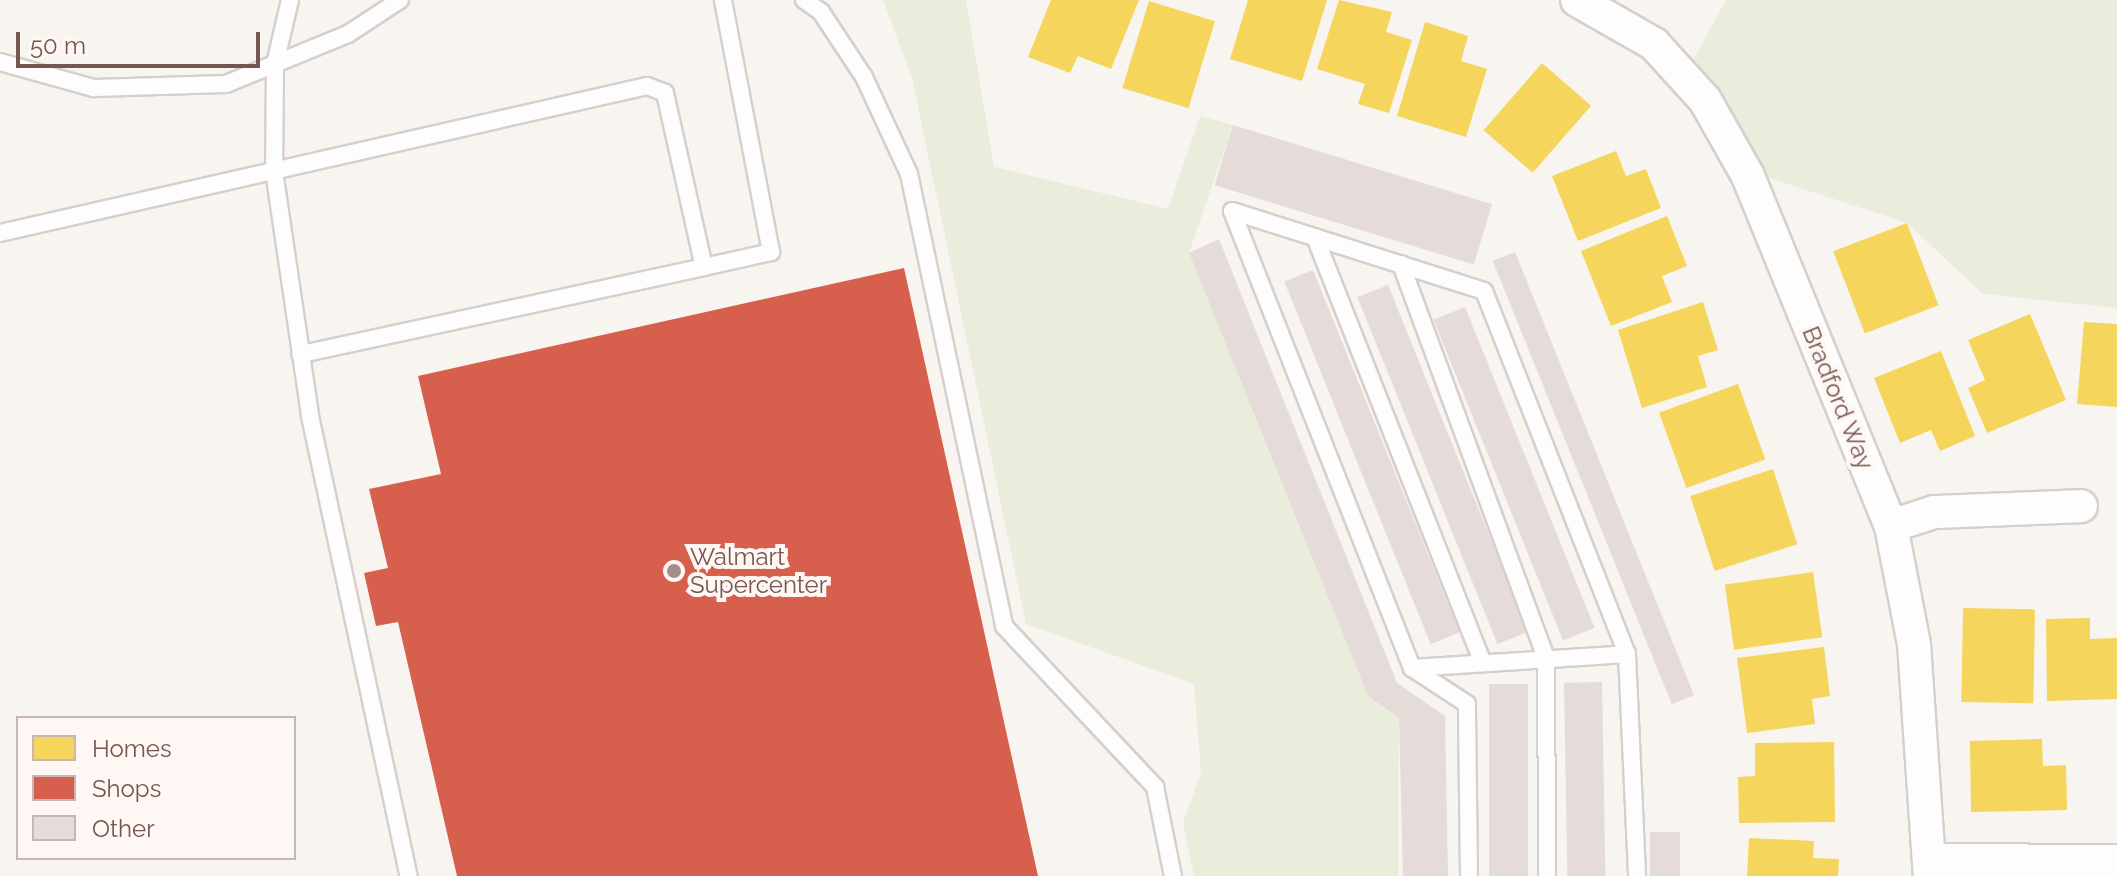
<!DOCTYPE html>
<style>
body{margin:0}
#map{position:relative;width:2117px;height:876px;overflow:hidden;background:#f8f4f0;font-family:Raleway,sans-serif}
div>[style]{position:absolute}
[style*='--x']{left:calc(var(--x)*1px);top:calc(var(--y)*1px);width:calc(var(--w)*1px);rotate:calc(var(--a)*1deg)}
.green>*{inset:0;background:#eaeddc}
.homes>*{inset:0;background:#f6d55c;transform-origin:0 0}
.shops>*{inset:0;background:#d6604d}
.building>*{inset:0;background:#e5dbd8;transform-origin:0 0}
.roads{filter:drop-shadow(2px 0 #d7cfcc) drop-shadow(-2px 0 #d7cfcc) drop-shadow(0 2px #d7cfcc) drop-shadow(0 -2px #d7cfcc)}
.service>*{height:16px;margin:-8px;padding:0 8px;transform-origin:8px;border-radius:8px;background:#fefdfd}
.minor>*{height:32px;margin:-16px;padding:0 16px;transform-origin:16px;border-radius:16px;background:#fefdfd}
.dots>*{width:22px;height:22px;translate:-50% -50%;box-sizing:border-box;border:4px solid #fef7f4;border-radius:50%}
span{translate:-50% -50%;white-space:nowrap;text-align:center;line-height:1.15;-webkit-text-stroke:8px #fef7f4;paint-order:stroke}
.street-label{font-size:24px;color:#755651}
.poi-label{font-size:24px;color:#755651}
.left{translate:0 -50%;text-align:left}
.legend{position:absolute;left:16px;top:716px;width:280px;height:144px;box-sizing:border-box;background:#fef7f4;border:2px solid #c7b7b3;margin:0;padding:10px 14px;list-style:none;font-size:24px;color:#755651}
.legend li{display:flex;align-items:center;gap:16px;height:40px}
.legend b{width:40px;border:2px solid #c7b7b3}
.scale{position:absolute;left:16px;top:32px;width:244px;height:36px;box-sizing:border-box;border:4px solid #755651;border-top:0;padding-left:10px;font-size:24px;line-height:28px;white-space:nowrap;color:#755651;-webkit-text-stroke:6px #fef7f4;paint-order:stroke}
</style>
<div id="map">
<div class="green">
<div style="clip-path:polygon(883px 0,966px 0,994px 167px,1168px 209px,1200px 116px,1233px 125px,1189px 253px,1368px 696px,1399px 718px,1398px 876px,1194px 876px,1183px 822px,1201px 773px,1194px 684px,1026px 624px,912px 78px)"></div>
<div style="clip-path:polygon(1726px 0,2117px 0,2117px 308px,1983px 294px,1907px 223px,1745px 170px,1684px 77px)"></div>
</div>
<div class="homes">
<div style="clip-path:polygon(1051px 0,1139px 0,1111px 69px,1078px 56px,1070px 73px,1028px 57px)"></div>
<div style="clip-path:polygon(1248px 0,1327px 0,1302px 81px,1230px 59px)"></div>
<div style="clip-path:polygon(1339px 0,1392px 12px,1386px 32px,1412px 40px,1389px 113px,1358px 104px,1365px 84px,1317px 69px)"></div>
<div style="left:1149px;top:1px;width:69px;height:91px;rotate:17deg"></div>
<div style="clip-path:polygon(1425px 22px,1468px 36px,1461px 61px,1487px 69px,1466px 137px,1397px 116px)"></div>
<div style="left:1542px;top:63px;width:65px;height:89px;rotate:41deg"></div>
<div style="clip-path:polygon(1616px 151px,1626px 176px,1646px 169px,1661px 208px,1578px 241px,1552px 176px)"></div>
<div style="clip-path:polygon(1667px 216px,1687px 266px,1662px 276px,1672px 302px,1611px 326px,1581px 251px)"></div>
<div style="left:1907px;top:223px;width:88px;height:79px;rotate:69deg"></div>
<div style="clip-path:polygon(1703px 302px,1718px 350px,1698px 356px,1707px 387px,1642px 408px,1618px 330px)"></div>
<div style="clip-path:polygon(2030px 314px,2066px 400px,1987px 433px,1968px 388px,1985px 380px,1968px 340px)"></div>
<div style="clip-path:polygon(2084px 322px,2117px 324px,2117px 407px,2077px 404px)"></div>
<div style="clip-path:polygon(1941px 351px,1975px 436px,1940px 451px,1931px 430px,1900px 443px,1874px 378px)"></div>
<div style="left:1738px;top:384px;width:80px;height:84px;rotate:70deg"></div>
<div style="left:1773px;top:469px;width:79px;height:87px;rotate:72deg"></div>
<div style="left:1813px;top:572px;width:66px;height:89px;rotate:82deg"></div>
<div style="left:1963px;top:608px;width:72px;height:94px;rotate:1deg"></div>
<div style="clip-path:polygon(2090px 618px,2090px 639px,2117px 638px,2117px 699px,2047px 701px,2046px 619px)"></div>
<div style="clip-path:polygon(1824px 647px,1830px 696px,1812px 699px,1815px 724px,1747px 733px,1737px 658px)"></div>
<div style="clip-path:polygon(2042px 739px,2043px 766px,2066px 765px,2067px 810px,1971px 812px,1970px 741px)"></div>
<div style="clip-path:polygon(1834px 742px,1835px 822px,1739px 823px,1738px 777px,1755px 776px,1755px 743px)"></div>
<div style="clip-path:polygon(1749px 838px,1814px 841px,1813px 858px,1839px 859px,1838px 876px,1747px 876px)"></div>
</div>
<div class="shops">
<div style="clip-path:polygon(904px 268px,1038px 876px,457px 876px,398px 622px,376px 626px,364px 573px,388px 568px,369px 489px,441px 474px,418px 376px)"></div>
</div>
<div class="building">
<div style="left:1233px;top:125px;width:271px;height:63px;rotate:17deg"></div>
<div style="clip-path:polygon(1219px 239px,1397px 683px,1445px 716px,1448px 876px,1403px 876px,1399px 718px,1368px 696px,1189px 253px)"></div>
<div style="left:1515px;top:252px;width:478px;height:24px;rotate:68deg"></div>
<div style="left:1313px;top:270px;width:391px;height:31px;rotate:68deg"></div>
<div style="left:1388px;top:285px;width:374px;height:33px;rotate:68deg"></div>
<div style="left:1465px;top:307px;width:346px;height:34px;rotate:68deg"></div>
<div style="left:1602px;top:682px;width:194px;height:38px;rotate:89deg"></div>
<div style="left:1489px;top:684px;width:39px;height:192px"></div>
<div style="left:1650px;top:832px;width:30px;height:44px"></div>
</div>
<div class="roads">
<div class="service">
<div style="--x:290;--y:0;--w:66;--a:103.2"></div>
<div style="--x:275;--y:64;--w:107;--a:90.5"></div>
<div style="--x:274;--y:171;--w:248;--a:81.6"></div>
<div style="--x:310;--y:416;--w:471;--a:77.9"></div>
<div style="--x:804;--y:0;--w:21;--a:35"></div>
<div style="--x:821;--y:12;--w:78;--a:56.5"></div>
<div style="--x:864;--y:77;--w:107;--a:65.1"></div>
<div style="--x:909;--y:174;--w:462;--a:78.1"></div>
<div style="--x:1004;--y:626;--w:221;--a:46.8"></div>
<div style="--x:1155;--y:787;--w:91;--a:78.6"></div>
<div style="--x:0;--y:62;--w:98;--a:15.5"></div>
<div style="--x:94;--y:88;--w:132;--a:-1.7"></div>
<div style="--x:226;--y:84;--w:132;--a:-22.3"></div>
<div style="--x:348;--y:34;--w:62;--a:-33.2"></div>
<div style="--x:0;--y:233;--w:663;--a:-12.8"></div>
<div style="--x:647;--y:86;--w:19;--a:21"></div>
<div style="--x:665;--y:93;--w:178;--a:77.4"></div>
<div style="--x:704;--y:267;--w:413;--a:167.8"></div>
<div style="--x:1315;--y:237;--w:458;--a:68.5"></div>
<div style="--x:1401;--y:264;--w:421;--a:69.8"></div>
<div style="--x:1546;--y:659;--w:217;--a:89.7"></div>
<div style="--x:704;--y:267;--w:69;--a:-12.6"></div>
<div style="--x:771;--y:252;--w:257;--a:-100.8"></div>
<div style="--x:1412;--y:668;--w:215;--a:-3.7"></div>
<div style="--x:1469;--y:876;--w:172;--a:-90.7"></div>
<div style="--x:1467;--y:704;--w:66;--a:-146.8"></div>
<div style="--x:1412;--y:668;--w:491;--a:-111.5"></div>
<div style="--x:1232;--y:211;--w:264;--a:17.6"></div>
<div style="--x:1484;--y:291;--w:390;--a:68.5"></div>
<div style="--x:1627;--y:654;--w:222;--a:87.4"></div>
</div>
<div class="minor">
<div style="--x:1577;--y:0;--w:89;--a:29.7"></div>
<div style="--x:1654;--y:44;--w:76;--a:47.7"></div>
<div style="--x:1705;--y:100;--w:87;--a:60.5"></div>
<div style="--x:1748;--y:176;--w:378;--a:67.8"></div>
<div style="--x:1891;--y:526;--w:120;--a:79"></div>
<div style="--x:1914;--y:644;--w:233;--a:86.1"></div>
<div style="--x:1891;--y:526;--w:45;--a:-18"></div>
<div style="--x:1934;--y:512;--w:147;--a:-2.3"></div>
<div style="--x:1931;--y:860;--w:186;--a:0.3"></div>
</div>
</div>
<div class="dots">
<div style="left:674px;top:571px;background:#a38d89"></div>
</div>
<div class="street-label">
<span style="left:1838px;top:398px;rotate:68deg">Bradford Way</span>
</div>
<div class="poi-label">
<span class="left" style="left:690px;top:571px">Walmart<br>Supercenter</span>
</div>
<ul class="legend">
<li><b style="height:22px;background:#f6d55c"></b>Homes</li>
<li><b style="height:22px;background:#d6604d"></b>Shops</li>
<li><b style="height:22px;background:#e5dbd8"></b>Other</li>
</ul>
<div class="scale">50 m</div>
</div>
